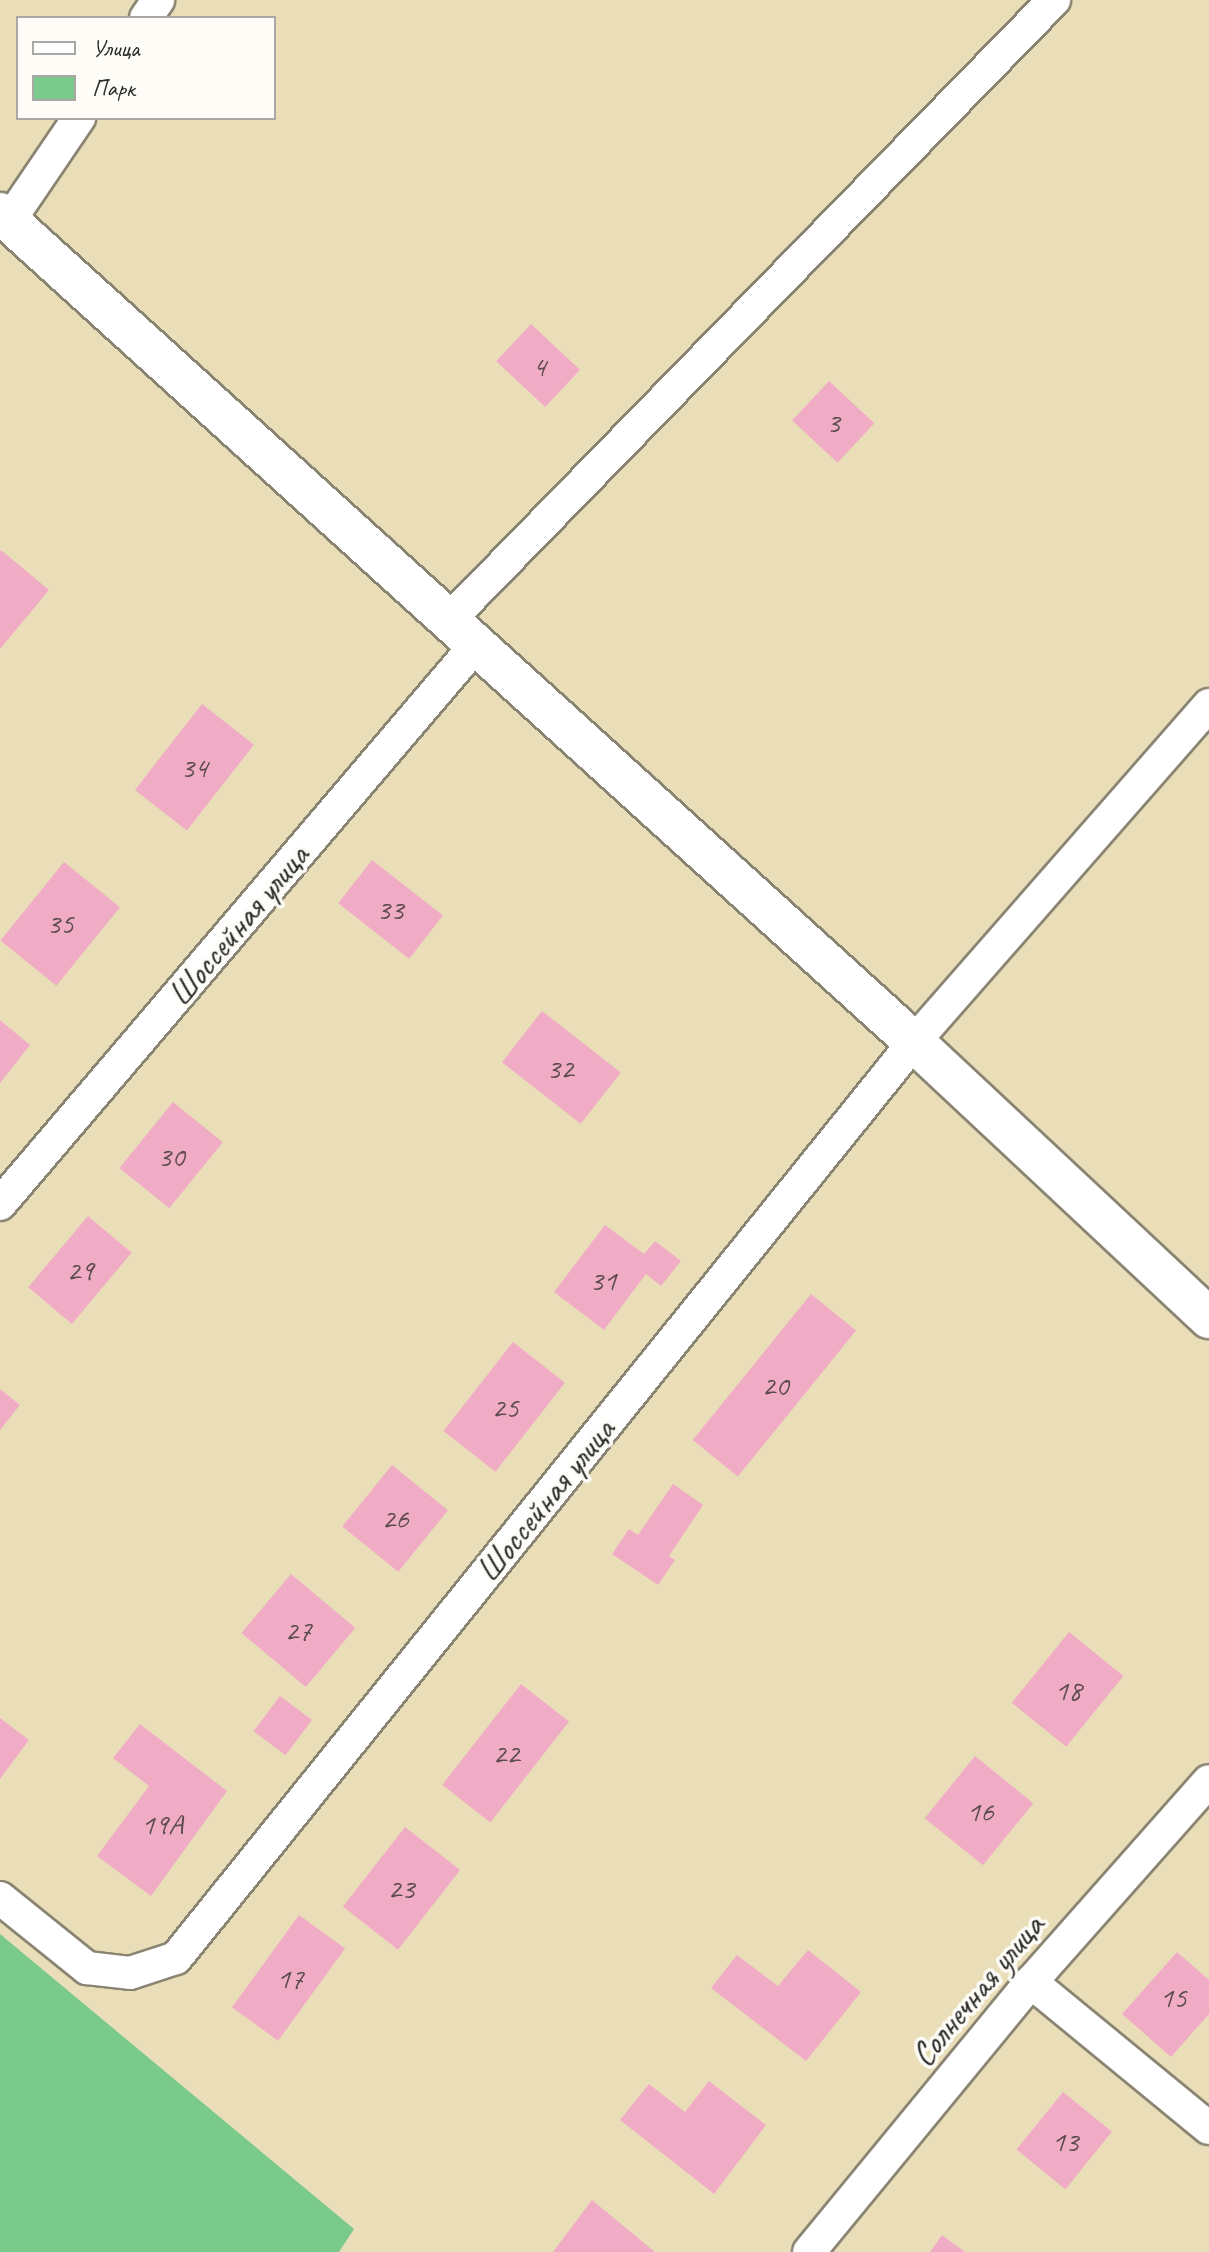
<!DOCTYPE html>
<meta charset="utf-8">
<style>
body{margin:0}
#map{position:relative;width:1209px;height:2252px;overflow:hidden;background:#eadeb9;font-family:Caveat,sans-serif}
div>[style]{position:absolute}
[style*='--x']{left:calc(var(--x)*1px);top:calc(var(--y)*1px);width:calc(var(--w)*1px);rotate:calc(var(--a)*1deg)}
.green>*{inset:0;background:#79ca8b}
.building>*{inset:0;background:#f1acc5;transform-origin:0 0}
.roads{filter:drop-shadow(2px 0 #8a8472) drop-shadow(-2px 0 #8a8472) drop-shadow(0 2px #8a8472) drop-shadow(0 -2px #8a8472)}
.minor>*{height:32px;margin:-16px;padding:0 16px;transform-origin:16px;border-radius:16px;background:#fff}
.tertiary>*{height:40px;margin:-20px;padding:0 20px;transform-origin:20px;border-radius:20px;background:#fff}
span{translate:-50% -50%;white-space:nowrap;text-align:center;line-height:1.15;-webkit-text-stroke:7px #fdfcf7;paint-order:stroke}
.number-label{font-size:30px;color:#5c4b52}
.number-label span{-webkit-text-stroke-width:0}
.street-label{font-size:34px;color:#2b2b2b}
.legend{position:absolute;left:16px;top:16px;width:260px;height:104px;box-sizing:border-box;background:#fdfcf7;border:2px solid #a9a8a5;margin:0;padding:10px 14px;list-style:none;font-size:24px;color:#2b2b2b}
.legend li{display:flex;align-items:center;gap:16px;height:40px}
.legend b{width:40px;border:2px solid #a9a8a5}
</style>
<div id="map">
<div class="green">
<div style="clip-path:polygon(0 1934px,354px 2229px,339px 2252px,0 2252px)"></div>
</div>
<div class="building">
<div style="left:531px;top:324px;width:67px;height:51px;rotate:43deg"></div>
<div style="left:829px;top:381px;width:62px;height:54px;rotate:43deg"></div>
<div style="clip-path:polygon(1px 550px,49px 590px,0 649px,0 552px)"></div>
<div style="left:202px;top:704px;width:66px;height:109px;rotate:38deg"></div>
<div style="left:372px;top:860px;width:90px;height:55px;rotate:38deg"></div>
<div style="left:64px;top:862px;width:72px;height:101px;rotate:39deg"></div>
<div style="left:542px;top:1011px;width:100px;height:65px;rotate:38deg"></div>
<div style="clip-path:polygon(0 1020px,30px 1045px,0 1083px)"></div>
<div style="left:173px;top:1102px;width:64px;height:85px;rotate:39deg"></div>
<div style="left:88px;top:1216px;width:57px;height:93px;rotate:40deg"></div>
<div style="clip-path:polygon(605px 1225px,644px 1254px,655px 1241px,681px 1261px,661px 1286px,646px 1274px,604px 1330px,554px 1292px)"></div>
<div style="left:811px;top:1294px;width:58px;height:188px;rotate:39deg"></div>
<div style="left:513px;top:1342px;width:66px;height:113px;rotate:38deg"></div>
<div style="clip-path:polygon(0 1389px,20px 1405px,0 1430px)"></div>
<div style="left:392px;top:1465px;width:72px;height:79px;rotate:39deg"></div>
<div style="clip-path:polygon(673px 1484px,703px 1505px,669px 1556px,675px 1560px,658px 1585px,612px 1554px,629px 1529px,638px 1535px)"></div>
<div style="left:291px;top:1574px;width:84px;height:77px;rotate:40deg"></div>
<div style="left:1069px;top:1632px;width:70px;height:91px;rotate:39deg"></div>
<div style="left:521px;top:1684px;width:61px;height:128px;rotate:38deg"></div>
<div style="left:280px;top:1696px;width:40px;height:44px;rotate:37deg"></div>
<div style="clip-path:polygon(0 1718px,29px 1740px,0 1779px)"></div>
<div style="clip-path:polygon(140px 1724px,227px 1791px,151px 1896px,97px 1856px,149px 1786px,113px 1758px)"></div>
<div style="left:975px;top:1756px;width:75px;height:80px;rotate:39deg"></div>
<div style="left:405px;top:1827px;width:70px;height:101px;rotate:38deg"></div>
<div style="left:299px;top:1915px;width:57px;height:114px;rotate:36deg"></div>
<div style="clip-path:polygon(808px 1950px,861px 1992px,806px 2061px,711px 1988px,737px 1955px,778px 1986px)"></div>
<div style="clip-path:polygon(1177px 1952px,1209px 1980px,1209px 2014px,1171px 2057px,1122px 2014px)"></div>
<div style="clip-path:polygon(709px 2081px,766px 2125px,714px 2194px,620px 2120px,649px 2084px,685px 2112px)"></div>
<div style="left:1063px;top:2092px;width:63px;height:74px;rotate:39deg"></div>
<div style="clip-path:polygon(592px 2200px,655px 2252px,553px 2252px)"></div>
<div style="clip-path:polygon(942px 2235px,965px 2252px,930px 2252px)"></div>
</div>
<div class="roads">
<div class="minor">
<div style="--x:146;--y:18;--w:22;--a:-56"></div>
<div style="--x:9;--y:221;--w:125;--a:-55.8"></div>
<div style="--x:448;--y:621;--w:868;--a:-45.7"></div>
<div style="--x:0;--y:1204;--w:733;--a:-49.59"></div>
<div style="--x:0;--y:1898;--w:112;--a:38.8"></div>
<div style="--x:87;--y:1968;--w:43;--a:6.6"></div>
<div style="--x:130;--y:1973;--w:48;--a:-18.1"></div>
<div style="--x:176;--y:1958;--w:1176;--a:-51.14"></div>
<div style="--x:914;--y:1042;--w:448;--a:-48.8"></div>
<div style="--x:1031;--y:1982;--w:230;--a:39.4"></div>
<div style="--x:809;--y:2252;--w:350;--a:-50.6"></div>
<div style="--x:1031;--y:1982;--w:268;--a:-48.5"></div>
</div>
<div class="tertiary">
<div style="--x:0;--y:213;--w:1234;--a:42.21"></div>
<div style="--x:914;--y:1042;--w:404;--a:43.1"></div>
</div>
</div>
<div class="number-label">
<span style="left:539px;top:366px">4</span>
<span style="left:833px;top:422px">3</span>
<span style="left:194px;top:767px">34</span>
<span style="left:390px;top:909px">33</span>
<span style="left:60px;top:923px">35</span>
<span style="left:560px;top:1068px">32</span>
<span style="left:171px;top:1156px">30</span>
<span style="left:80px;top:1270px">29</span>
<span style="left:603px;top:1280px">31</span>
<span style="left:775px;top:1385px">20</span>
<span style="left:505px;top:1407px">25</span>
<span style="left:395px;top:1518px">26</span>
<span style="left:298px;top:1630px">27</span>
<span style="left:1068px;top:1690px">18</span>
<span style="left:506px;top:1753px">22</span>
<span style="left:980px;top:1811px">16</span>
<span style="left:162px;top:1824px">19А</span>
<span style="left:401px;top:1888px">23</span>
<span style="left:290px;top:1978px">17</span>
<span style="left:1173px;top:1997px">15</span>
<span style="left:1065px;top:2141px">13</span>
</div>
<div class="street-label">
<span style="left:238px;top:925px;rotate:-50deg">Шоссейная улица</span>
<span style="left:545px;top:1500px;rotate:-51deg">Шоссейная улица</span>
<span style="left:977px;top:1990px;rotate:-50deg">Солнечная улица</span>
</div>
<ul class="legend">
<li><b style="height:10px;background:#fff"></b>Улица</li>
<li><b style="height:22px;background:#79ca8b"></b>Парк</li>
</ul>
</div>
